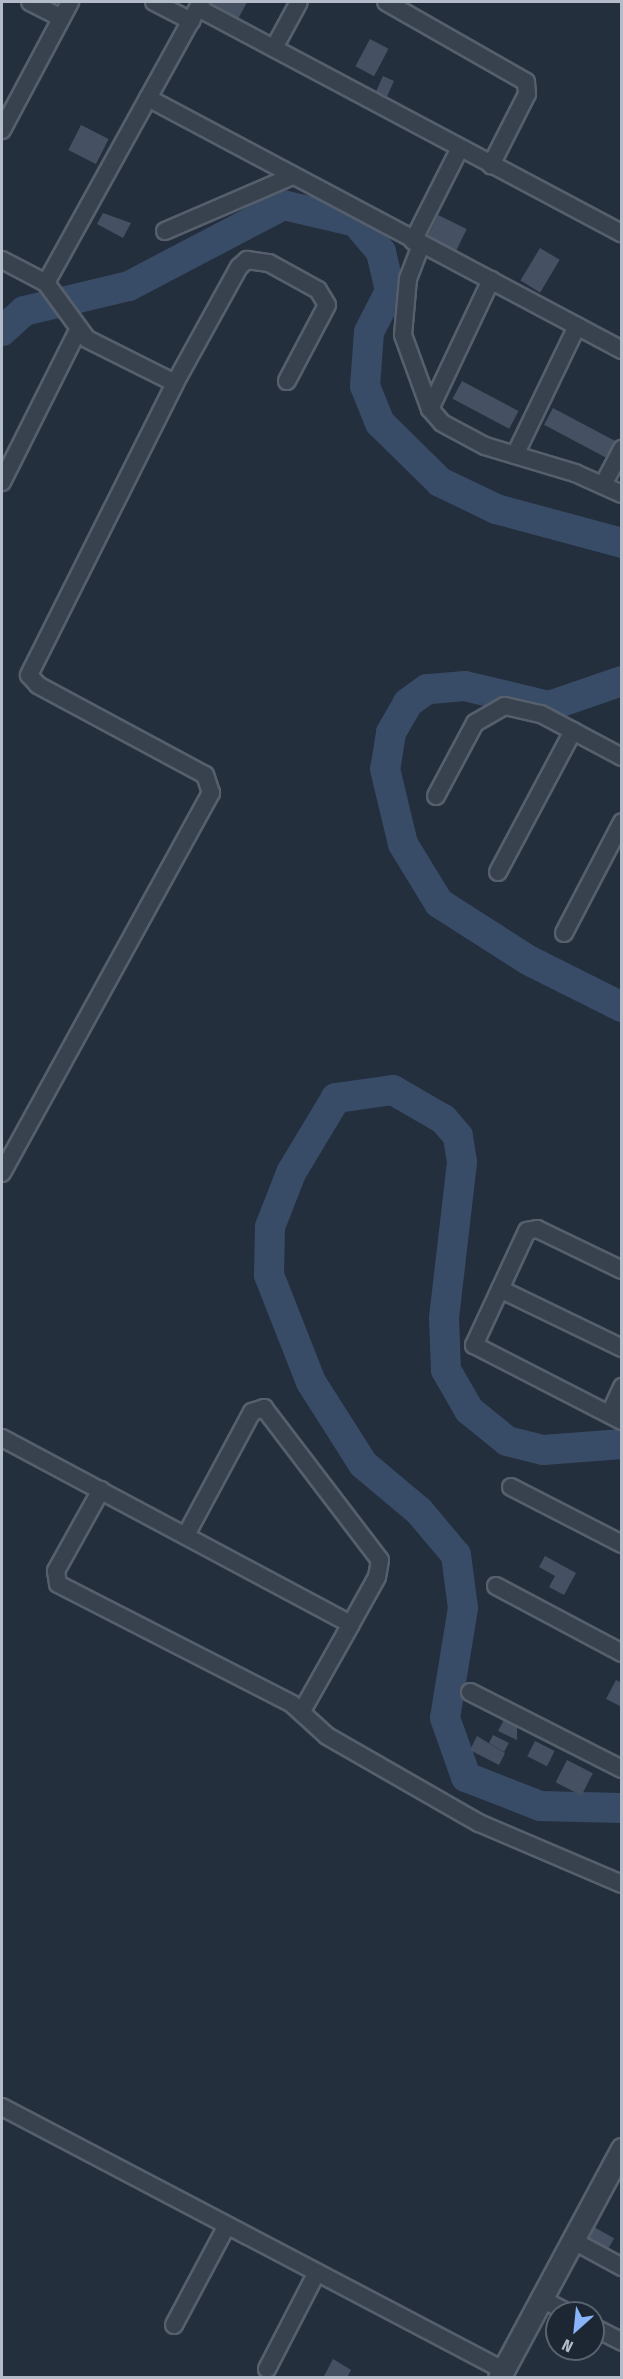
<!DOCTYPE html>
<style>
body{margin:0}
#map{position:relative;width:623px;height:2379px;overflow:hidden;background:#242f3e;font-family:"Fira Sans Condensed",sans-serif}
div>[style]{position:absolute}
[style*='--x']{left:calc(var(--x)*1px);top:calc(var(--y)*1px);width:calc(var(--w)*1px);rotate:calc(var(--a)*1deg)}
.river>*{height:30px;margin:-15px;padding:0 15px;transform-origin:15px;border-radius:15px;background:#394c67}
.building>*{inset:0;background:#455162;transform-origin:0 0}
.roads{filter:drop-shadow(2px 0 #565f6c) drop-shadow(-2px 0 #565f6c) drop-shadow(0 2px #565f6c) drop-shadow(0 -2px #565f6c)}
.minor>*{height:16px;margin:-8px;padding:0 8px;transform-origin:8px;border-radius:8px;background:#38414e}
.tertiary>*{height:21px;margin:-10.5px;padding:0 10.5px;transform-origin:10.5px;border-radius:10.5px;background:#38414e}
span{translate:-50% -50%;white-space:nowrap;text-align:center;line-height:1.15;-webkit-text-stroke:4.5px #1d2633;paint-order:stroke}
.frame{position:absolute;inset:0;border:3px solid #b4bcc9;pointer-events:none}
.north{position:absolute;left:545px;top:2301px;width:60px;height:60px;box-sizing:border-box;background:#1d2633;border:2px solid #59626f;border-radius:50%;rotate:207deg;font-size:16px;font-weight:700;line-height:24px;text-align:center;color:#b4bcc9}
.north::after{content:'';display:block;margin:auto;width:21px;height:27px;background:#8ab4f8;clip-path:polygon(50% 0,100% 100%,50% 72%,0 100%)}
</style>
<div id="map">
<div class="river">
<div style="--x:2;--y:331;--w:30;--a:-42"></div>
<div style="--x:24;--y:311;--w:108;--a:-13.4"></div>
<div style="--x:129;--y:286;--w:174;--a:-27.7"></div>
<div style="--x:283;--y:205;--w:75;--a:13.1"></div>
<div style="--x:356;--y:222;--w:39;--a:50"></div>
<div style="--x:381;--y:252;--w:40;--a:77"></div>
<div style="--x:390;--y:291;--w:46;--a:117.1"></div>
<div style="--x:369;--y:332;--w:54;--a:94.2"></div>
<div style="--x:365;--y:386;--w:40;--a:68"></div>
<div style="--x:380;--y:423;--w:84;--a:44.5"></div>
<div style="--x:440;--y:482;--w:62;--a:25.7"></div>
<div style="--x:496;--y:509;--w:131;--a:15.1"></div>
<div style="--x:622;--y:681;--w:77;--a:161.1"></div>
<div style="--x:549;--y:706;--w:86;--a:-166.6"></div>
<div style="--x:465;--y:686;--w:38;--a:175"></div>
<div style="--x:427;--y:689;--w:24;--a:144"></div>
<div style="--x:408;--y:703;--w:34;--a:120"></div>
<div style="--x:391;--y:733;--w:36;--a:99"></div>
<div style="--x:385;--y:769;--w:77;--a:76.5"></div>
<div style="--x:403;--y:844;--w:69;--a:58.6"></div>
<div style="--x:439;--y:903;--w:106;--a:32.6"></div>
<div style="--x:528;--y:960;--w:105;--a:26.6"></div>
<div style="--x:622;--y:1444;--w:79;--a:175.7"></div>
<div style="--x:543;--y:1450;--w:37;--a:-166"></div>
<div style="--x:507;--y:1441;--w:49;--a:-140.8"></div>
<div style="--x:469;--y:1410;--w:46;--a:-119.9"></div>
<div style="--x:446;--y:1370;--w:52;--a:-92.2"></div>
<div style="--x:444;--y:1318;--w:157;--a:-83.4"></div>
<div style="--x:462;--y:1162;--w:26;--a:-99"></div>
<div style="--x:458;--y:1136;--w:23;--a:-131"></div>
<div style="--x:443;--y:1119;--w:58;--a:-149.9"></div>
<div style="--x:393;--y:1090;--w:58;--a:172"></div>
<div style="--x:336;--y:1098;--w:87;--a:121"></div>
<div style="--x:291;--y:1173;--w:58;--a:111.3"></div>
<div style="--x:270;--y:1227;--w:48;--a:91.2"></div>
<div style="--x:269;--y:1275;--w:115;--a:68.6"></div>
<div style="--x:311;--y:1382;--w:97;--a:57.6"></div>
<div style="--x:363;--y:1464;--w:73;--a:40"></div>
<div style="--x:419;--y:1511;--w:57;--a:49.9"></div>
<div style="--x:456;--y:1555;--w:53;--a:82.5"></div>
<div style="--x:463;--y:1608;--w:111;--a:99.3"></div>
<div style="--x:445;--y:1718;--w:63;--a:70.4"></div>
<div style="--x:466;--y:1777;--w:79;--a:21.4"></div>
<div style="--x:540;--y:1806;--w:82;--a:1.4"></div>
</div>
<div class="building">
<div style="clip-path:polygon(212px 2px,247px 2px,237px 21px,209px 7px)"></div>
<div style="left:370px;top:39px;width:21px;height:31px;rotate:28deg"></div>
<div style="left:383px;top:76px;width:12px;height:17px;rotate:24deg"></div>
<div style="left:81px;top:125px;width:31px;height:28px;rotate:27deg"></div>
<div style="clip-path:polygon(103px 213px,131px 223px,123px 238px,97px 224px)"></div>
<div style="left:438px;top:215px;width:32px;height:25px;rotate:26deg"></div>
<div style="left:540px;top:248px;width:23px;height:38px;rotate:31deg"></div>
<div style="left:462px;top:381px;width:64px;height:20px;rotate:28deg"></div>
<div style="left:553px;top:408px;width:72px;height:19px;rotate:28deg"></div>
<div style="clip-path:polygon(545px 1556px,576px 1573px,564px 1595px,549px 1587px,555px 1576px,539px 1567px)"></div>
<div style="clip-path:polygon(616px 1680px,622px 1683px,622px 1707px,606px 1699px)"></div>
<div style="clip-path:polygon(506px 1716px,517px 1722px,517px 1740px,498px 1731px)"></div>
<div style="clip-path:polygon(493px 1735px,509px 1743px,504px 1752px,489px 1743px)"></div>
<div style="clip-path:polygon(477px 1736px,505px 1753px,499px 1765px,470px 1750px)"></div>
<div style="left:535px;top:1741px;width:22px;height:17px;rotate:27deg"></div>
<div style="left:567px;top:1760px;width:29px;height:25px;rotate:27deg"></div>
<div style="left:594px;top:2227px;width:23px;height:18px;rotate:29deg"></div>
<div style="clip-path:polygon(333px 2359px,351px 2370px,347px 2378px,323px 2378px)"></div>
</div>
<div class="roads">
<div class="minor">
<div style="--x:30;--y:2;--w:35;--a:27"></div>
<div style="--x:154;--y:2;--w:42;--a:27.2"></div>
<div style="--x:386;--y:2;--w:161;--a:29.7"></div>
<div style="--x:526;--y:82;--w:12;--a:85"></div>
<div style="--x:527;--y:94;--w:80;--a:116.9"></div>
<div style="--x:198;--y:8;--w:480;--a:28"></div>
<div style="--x:274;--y:48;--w:52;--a:-61.5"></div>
<div style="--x:148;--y:98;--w:537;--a:28"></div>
<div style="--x:2;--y:130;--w:145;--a:-62"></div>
<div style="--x:165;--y:231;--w:139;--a:-23.3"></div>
<div style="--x:413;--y:241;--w:104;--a:-63.2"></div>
<div style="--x:421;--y:245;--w:36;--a:111"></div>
<div style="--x:408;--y:279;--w:56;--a:95.1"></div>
<div style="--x:403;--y:335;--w:79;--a:70"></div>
<div style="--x:430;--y:409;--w:18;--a:49"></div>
<div style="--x:442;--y:423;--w:49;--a:28.1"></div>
<div style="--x:485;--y:446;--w:94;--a:16.7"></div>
<div style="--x:575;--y:473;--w:51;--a:24.1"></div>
<div style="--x:2;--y:260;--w:50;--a:27.6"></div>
<div style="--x:46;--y:283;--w:69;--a:53.8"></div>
<div style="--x:87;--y:339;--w:98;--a:26.6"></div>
<div style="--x:175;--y:383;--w:132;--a:-61.1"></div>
<div style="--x:239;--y:267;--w:11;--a:-41"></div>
<div style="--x:247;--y:260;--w:22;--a:8"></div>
<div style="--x:269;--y:263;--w:56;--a:28.9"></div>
<div style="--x:318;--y:290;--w:17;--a:59"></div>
<div style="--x:327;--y:305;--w:86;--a:117.8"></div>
<div style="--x:46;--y:283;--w:321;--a:-61.1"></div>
<div style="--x:430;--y:409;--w:143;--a:-64.7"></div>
<div style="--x:515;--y:455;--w:143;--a:-64.3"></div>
<div style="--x:2;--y:482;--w:170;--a:-63.4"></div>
<div style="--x:603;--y:485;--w:41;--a:-62.2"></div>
<div style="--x:436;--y:796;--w:83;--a:-61.9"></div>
<div style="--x:475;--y:723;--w:34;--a:-30"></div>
<div style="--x:505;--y:706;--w:37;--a:13"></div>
<div style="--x:541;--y:714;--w:92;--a:28"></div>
<div style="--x:498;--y:872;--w:160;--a:-62"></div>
<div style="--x:564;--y:933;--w:125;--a:-62.4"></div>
<div style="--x:2;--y:1173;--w:434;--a:-61.2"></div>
<div style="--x:211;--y:793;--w:19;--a:-108"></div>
<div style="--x:205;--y:775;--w:190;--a:-151.7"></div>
<div style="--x:38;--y:685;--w:13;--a:-132"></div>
<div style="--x:29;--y:675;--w:326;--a:-63.4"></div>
<div style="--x:622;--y:1270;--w:94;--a:-154.2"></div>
<div style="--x:537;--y:1229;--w:10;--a:169"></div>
<div style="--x:527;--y:1231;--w:126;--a:114.9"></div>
<div style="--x:474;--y:1345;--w:166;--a:27.2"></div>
<div style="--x:500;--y:1289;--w:136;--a:25.8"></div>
<div style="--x:610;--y:1413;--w:29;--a:-65"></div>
<div style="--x:2;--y:1438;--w:395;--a:28.1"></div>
<div style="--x:351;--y:1624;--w:100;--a:119.4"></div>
<div style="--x:511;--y:1487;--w:125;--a:27.2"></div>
<div style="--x:101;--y:1490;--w:93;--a:119.1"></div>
<div style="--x:56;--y:1571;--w:13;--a:81"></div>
<div style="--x:58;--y:1584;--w:263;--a:27.1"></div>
<div style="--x:292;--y:1704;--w:47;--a:42.4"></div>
<div style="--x:327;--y:1736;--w:175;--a:29.8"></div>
<div style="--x:479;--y:1823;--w:155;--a:23.1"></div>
<div style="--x:186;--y:1535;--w:140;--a:-61.8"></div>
<div style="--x:252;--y:1412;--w:13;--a:-18"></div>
<div style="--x:264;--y:1408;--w:191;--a:52.7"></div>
<div style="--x:380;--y:1560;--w:17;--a:100"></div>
<div style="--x:377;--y:1577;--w:54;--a:119"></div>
<div style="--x:496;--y:1586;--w:143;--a:28"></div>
<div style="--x:470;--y:1692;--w:170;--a:26.9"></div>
<div style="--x:2;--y:2107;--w:566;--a:27.7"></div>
<div style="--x:572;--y:2240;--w:57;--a:28.4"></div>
<div style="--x:540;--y:2298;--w:32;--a:28"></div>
<div style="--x:174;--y:2325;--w:111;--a:-62"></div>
<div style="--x:593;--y:2327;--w:33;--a:27"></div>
<div style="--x:267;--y:2369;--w:107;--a:-62.7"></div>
</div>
<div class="tertiary">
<div style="--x:499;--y:2378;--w:260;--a:-61.8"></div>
</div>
</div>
<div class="frame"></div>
<div class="north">N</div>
</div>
